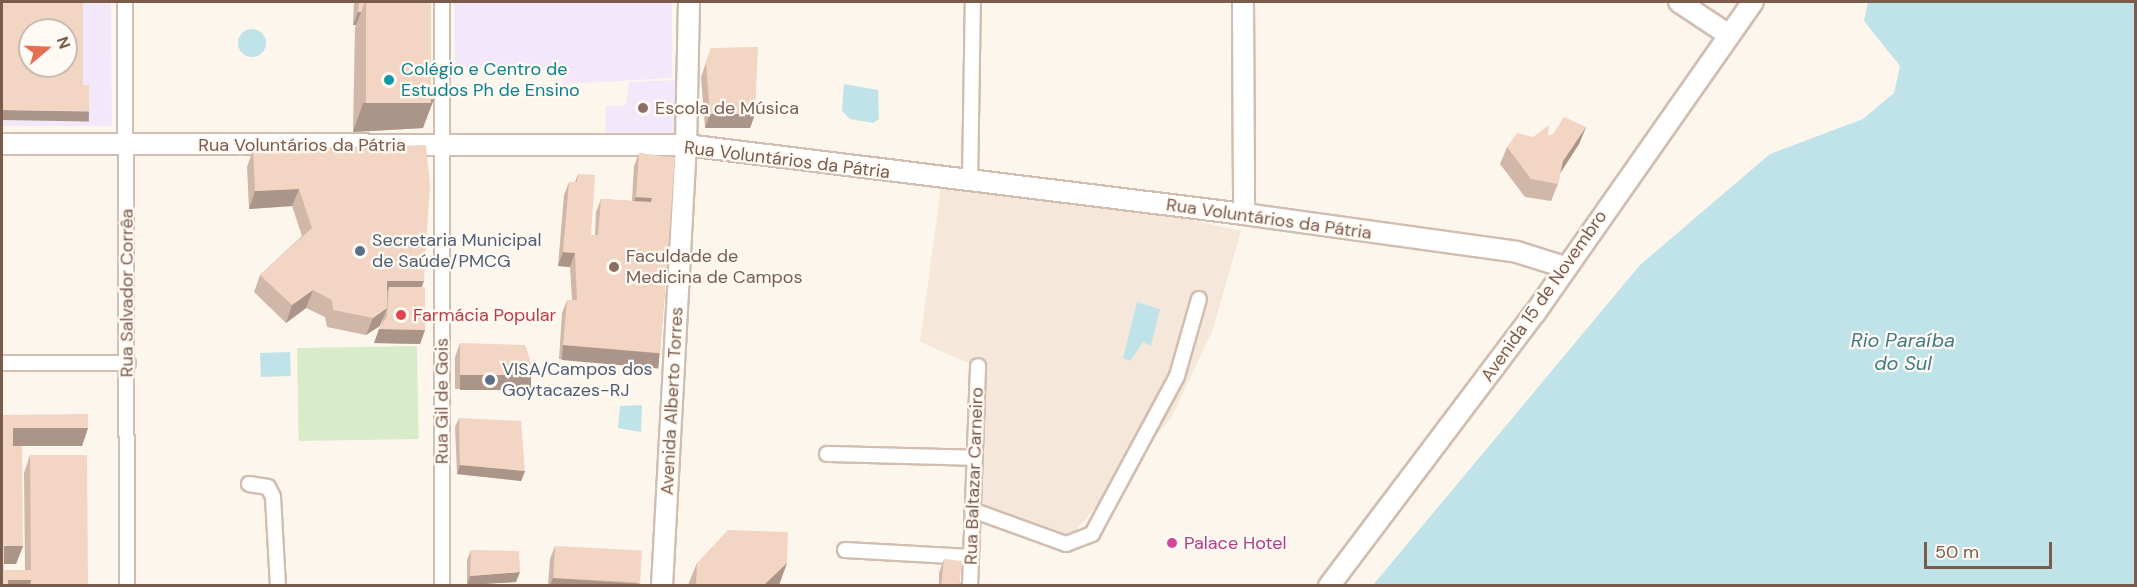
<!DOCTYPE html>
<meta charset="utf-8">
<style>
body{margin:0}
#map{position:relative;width:2137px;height:587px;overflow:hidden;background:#fdf6ec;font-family:"DM Sans",sans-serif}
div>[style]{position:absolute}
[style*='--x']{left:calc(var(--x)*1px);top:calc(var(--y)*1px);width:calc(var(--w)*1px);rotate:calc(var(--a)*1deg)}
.residential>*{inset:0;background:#f5e8da}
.education>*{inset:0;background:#f3e8fa}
.green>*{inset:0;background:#d8ecc9;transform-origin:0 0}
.water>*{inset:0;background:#bfe3e8;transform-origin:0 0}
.round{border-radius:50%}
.roads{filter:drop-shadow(2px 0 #d1beb0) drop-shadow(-2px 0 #d1beb0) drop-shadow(0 2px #d1beb0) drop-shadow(0 -2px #d1beb0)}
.minor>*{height:14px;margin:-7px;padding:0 7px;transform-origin:7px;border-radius:7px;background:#fff}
.secondary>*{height:20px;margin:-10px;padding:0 10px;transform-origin:10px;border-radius:10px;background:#fff}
.wall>*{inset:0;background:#d1b7a8}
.shaded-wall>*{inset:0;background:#aa9588;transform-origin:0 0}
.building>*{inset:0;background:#f3d5c3;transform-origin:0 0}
.dots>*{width:16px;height:16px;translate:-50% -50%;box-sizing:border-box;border:3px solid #fffaf3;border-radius:50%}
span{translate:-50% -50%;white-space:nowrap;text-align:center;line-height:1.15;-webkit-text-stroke:4.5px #fffaf3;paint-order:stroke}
.culture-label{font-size:18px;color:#0d838f}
.left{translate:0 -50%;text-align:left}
.education-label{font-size:18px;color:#785e54}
.street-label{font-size:18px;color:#7a5c4d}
.service-label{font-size:18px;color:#4e5e75}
.health-label{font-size:18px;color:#be3a42}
.hotel-label{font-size:18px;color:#b23c85}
.water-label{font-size:20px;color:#437c86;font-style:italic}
.frame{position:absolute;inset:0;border:3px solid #7a5c4d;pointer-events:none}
.north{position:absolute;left:18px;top:18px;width:60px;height:60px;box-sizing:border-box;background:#fffaf3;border:2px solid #cabbb1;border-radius:50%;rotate:71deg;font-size:16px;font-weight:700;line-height:24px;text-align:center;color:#7a5c4d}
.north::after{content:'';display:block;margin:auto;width:21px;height:27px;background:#e76f51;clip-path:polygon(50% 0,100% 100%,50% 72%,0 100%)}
.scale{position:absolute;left:1924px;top:542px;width:128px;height:27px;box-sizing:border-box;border:3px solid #7a5c4d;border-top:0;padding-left:8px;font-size:18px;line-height:21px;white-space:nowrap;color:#7a5c4d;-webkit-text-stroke:4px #fffaf3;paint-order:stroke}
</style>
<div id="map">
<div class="residential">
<div style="clip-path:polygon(942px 179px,1111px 203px,1241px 231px,1212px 332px,1171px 418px,1071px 536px,981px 513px,978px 367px,920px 342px)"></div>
</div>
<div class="education">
<div style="clip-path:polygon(evenodd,2px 2px,111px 2px,112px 126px,2px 126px,2px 2px,30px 30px,66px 30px,66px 66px,30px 66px,30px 30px)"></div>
<div style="clip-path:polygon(454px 2px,672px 2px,672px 78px,563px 84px,558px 68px,455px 67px)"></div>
<div style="clip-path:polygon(680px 80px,680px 135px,605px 133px,606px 106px,625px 106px,629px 82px)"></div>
</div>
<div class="green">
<div style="left:417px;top:346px;width:93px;height:120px;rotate:89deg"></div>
</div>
<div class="water">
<div style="clip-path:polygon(1868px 2px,2135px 2px,2135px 585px,1373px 585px,1640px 265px,1770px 154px,1863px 119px,1894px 93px,1900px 66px,1864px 21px)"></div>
<div class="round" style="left:238px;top:29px;width:28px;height:28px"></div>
<div style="clip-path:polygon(844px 84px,878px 90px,879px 119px,873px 123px,850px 119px,842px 111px)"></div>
<div style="clip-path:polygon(1137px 302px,1160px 309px,1151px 346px,1143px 342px,1130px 361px,1123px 358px)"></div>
<div style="left:290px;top:352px;width:24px;height:30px;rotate:88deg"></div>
<div style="clip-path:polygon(642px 405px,641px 432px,618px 428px,620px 406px)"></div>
</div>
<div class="roads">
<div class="minor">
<div style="--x:125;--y:2;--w:584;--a:89.8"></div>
<div style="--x:970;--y:183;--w:181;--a:-89.1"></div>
<div style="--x:2;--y:363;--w:126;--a:0"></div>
<div style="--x:827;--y:454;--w:148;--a:1.5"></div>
<div style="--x:249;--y:484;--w:19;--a:9"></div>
<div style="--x:268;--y:487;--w:11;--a:63"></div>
<div style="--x:273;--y:497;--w:89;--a:86.8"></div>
<div style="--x:972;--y:510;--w:100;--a:19.9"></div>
<div style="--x:1066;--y:544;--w:28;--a:-21"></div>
<div style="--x:1092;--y:534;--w:179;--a:-61.7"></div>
<div style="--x:1177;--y:376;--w:80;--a:-74.1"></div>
<div style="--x:845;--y:550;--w:125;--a:3.2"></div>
<div style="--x:442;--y:586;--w:584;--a:-90"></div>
<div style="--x:970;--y:586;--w:220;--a:-87.9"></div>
</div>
<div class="secondary">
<div style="--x:1243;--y:2;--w:212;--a:89.7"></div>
<div style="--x:1679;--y:2;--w:60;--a:33.4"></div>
<div style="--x:2;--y:144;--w:684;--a:0.08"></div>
<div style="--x:686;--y:145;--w:562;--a:7.05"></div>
<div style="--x:1244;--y:214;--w:276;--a:7.9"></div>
<div style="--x:1517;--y:252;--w:50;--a:17.4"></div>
<div style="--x:662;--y:586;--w:442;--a:-86.9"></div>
<div style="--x:686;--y:145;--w:143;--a:-88.8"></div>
<div style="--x:1329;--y:586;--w:342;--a:-53"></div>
<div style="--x:1535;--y:313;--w:380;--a:-55"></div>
</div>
</div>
<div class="wall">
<div style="clip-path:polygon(354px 2px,431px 2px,423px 128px,353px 132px,355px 28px,356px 25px,353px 25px)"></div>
<div style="clip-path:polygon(711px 48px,755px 114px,750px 128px,705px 128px,701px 77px)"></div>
<div style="clip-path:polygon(1586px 127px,1579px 144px,1560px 174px,1558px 184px,1551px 201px,1525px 197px,1500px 164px,1507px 147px,1533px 137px,1548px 136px)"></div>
<div style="clip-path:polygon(253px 149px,422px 287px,425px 330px,420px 344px,374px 343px,382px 323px,383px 319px,366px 335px,327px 327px,325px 317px,306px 308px,286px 323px,254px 292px,260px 275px,302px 236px,292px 206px,249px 209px,247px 167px)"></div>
<div style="clip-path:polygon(639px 153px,675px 158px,660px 353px,655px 367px,559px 359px,562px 313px,567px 300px,572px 300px,570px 267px,558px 266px,564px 195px,569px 182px,575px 182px,578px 174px,591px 235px,595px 235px,596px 212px,601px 199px,632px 201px,634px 166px)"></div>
<div style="clip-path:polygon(460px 343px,526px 389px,455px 389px,455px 357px)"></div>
<div style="clip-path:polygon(2px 415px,88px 428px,82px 446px,13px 446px,23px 546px,16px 564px,4px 564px,4px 570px,25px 570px,24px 473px,30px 455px,88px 585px,2px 585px)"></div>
<div style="clip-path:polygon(459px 418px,525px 471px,521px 481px,457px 474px,455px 427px)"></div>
<div style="clip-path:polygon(555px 546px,641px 584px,640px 585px,548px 585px,550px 559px)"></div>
<div style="clip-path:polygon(471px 550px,516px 582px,467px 585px,467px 560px)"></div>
<div style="clip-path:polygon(944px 559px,962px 585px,939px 585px,939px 573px)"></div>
<div style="clip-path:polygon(697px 563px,787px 563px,779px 585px,688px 585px)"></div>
</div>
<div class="shaded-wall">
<div style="clip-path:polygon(358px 12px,361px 12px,356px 25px,353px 25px)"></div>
<div style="clip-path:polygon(434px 99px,423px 128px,353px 132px,363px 103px)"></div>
<div style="left:2px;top:110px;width:87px;height:10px;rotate:1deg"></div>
<div style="clip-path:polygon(710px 114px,755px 114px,750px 128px,705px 128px)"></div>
<div style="clip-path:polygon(1586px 127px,1579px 144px,1556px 179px,1563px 161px)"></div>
<div style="clip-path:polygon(299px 189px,292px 206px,249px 209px,255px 191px)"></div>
<div style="clip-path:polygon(636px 197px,652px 198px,647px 212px,631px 211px)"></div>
<div style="clip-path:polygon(563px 252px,575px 253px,570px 267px,558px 266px)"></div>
<div style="clip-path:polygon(387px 281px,424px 281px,417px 299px,389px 287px,385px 298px)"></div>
<div style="clip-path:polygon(313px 290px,306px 308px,286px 323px,292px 305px)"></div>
<div style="clip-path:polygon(387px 308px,380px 326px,366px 335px,373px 318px)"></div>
<div style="clip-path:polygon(379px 329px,425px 330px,420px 344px,374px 343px)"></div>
<div style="left:563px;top:345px;width:97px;height:15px;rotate:5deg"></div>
<div style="left:460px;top:375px;width:71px;height:15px"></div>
<div style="clip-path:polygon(13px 428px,88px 428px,82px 446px,7px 446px)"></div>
<div style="clip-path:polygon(460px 465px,525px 471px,521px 481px,457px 474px)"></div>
<div style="clip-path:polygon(4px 546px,23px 546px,16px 564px,2px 564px)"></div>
<div style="clip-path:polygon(787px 563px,779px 585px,764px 585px)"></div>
<div style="clip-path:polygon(520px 572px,516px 582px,467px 585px,470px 576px)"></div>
<div style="clip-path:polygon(553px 578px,641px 584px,640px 585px,550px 585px)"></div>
<div style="clip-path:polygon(8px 580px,31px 580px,29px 585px,6px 585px)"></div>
</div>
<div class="building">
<div style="clip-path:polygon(evenodd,2px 2px,83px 2px,83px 85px,89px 85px,89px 111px,2px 110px,2px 2px,30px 30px,66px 30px,66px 66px,30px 66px,30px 30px)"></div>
<div style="clip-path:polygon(359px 2px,365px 2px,361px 12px,358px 12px)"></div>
<div style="left:366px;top:2px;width:65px;height:101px"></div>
<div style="clip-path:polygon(758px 47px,755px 114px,710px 114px,706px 63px,711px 48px)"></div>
<div style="clip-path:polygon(1564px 117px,1586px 127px,1563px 161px,1558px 184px,1531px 179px,1507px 147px,1517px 133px,1533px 137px,1549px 125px,1548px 136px,1553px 134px)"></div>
<div style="clip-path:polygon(426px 145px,430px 186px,424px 281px,387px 281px,387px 308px,373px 318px,333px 310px,332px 300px,313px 290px,292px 305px,260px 275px,312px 228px,299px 189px,255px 191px,253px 149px)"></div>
<div style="clip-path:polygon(639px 153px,675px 158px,660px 353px,563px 345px,567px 300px,577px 300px,575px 253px,563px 252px,569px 182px,577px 182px,578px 174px,595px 175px,591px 235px,598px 235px,601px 199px,651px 202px,652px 198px,636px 197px)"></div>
<div style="clip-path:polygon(389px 287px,425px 287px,425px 330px,379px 329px,387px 316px)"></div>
<div style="clip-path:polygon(460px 343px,525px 345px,530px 359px,531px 375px,460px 375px)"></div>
<div style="clip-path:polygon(88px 414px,88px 428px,13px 428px,13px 446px,22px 446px,23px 546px,4px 546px,4px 570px,31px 570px,30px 455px,87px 455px,88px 585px,31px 585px,31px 580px,8px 580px,8px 585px,2px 585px,2px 415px)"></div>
<div style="clip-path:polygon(459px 418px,521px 421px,525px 471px,460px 465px)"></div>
<div style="clip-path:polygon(728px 530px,788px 532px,787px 563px,764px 585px,696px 585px,697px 563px)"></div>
<div style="left:555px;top:546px;width:87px;height:32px;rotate:3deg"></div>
<div style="clip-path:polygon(471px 550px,519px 551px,520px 572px,470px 576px)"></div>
<div style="left:944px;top:559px;width:18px;height:26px;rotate:6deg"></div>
</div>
<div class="dots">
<div style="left:389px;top:80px;background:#0f9aa8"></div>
<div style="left:643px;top:108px;background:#8d6e63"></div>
<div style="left:360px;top:251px;background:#5c6f8a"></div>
<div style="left:614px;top:267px;background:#8d6e63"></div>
<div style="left:401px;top:315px;background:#e0444e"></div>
<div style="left:490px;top:380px;background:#5c6f8a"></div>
<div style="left:1172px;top:543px;background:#d1479c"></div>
</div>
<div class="culture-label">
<span class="left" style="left:401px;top:80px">Colégio e Centro de<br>Estudos Ph de Ensino</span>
</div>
<div class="education-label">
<span class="left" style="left:655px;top:108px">Escola de Música</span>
<span class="left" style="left:626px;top:267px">Faculdade de<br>Medicina de Campos</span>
</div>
<div class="street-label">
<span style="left:302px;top:145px">Rua Voluntários da Pátria</span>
<span style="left:787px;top:160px;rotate:7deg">Rua Voluntários da Pátria</span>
<span style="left:1269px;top:219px;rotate:8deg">Rua Voluntários da Pátria</span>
<span style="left:127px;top:293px;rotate:-90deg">Rua Salvador Corrêa</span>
<span style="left:1544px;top:296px;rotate:-55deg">Avenida 15 de Novembro</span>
<span style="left:442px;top:401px;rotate:-90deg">Rua Gil de Gois</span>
<span style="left:672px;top:401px;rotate:-87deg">Avenida Alberto Torres</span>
<span style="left:974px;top:476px;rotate:-88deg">Rua Baltazar Carneiro</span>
</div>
<div class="service-label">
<span class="left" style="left:372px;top:251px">Secretaria Municipal<br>de Saúde/PMCG</span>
<span class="left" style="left:502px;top:380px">VISA/Campos dos<br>Goytacazes-RJ</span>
</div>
<div class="health-label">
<span class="left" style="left:413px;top:315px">Farmácia Popular</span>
</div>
<div class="hotel-label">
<span class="left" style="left:1184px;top:543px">Palace Hotel</span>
</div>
<div class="water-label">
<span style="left:1903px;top:352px">Rio Paraíba<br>do Sul</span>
</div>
<div class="frame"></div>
<div class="north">N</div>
<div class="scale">50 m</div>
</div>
